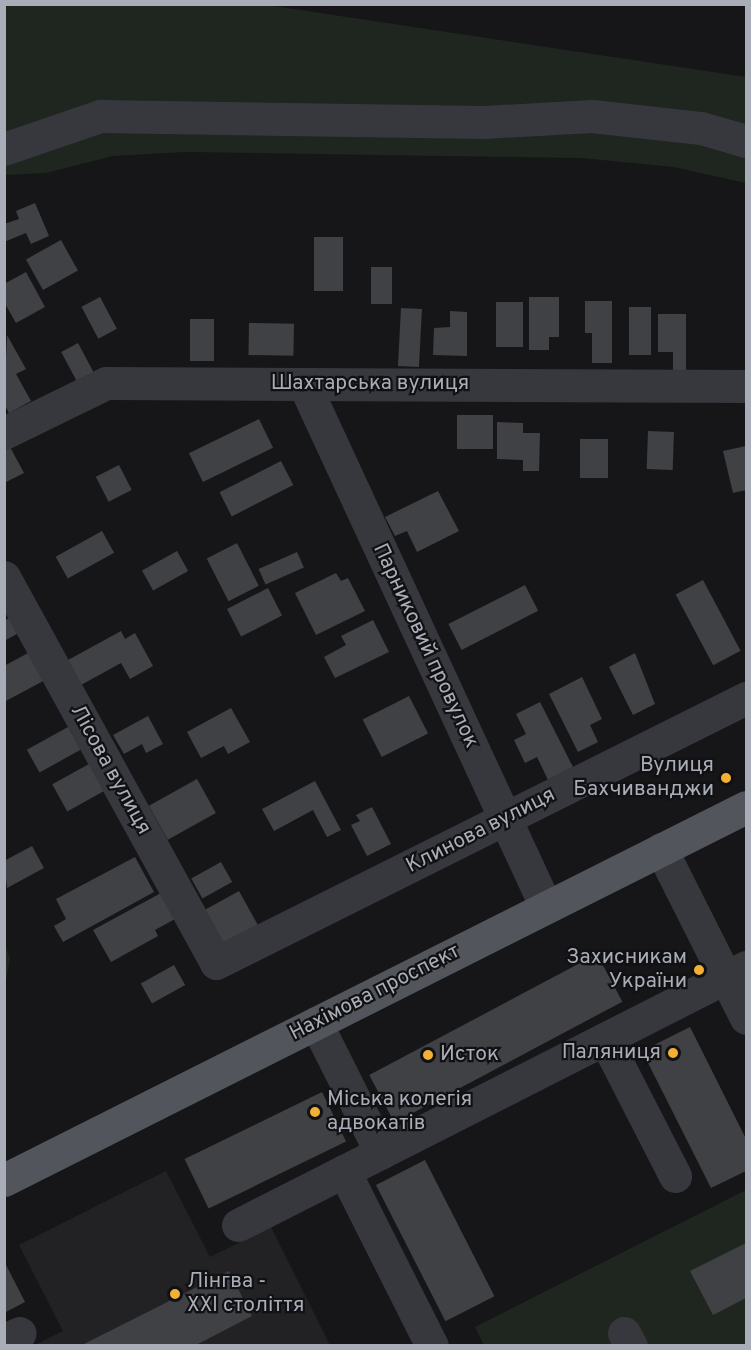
<!DOCTYPE html>
<meta charset="utf-8">
<style>
body{margin:0}
#map{position:relative;width:751px;height:1350px;overflow:hidden;background:#161618;font-family:Overpass,sans-serif}
div>[style]{position:absolute}
[style*='--x']{left:calc(var(--x)*1px);top:calc(var(--y)*1px);width:calc(var(--w)*1px);rotate:calc(var(--a)*1deg)}
.built>*{inset:0;background:#222225}
.green>*{inset:0;background:#1e261f}
.building>*{inset:0;background:#404145;transform-origin:0 0}
.minor>*{height:33px;margin:-16.5px;padding:0 16.5px;transform-origin:16.5px;border-radius:16.5px;background:#37383d}
.major>*{height:33px;margin:-16.5px;padding:0 16.5px;transform-origin:16.5px;border-radius:16.5px;background:#53555c}
.dots>*{width:16px;height:16px;translate:-50% -50%;box-sizing:border-box;border:3px solid #111113;border-radius:50%}
span{translate:-50% -50%;white-space:nowrap;text-align:center;line-height:1.15;-webkit-text-stroke:4.5px #111113;paint-order:stroke}
.street-label{font-size:21px;color:#a8adb8}
.poi-label{font-size:21px;color:#a8adb8}
.right{translate:-100% -50%;text-align:right}
.left{translate:0 -50%;text-align:left}
.frame{position:absolute;inset:0;border:6px solid #a8adb8;pointer-events:none}
</style>
<div id="map">
<div class="built">
<div style="clip-path:polygon(166px 1171px,210px 1257px,271px 1227px,330px 1345px,35px 1345px,63px 1331px,19px 1245px)"></div>
</div>
<div class="green">
<div style="clip-path:polygon(4px 5px,267px 5px,746px 77px,746px 183px,674px 167px,581px 158px,185px 152px,113px 156px,46px 173px,5px 175px)"></div>
<div style="clip-path:polygon(5px 944px,10px 959px,5px 986px)"></div>
<div style="clip-path:polygon(746px 1190px,746px 1345px,484px 1345px,475px 1327px)"></div>
</div>
<div class="building">
<div style="clip-path:polygon(35px 203px,49px 236px,31px 244px,26px 233px,4px 242px,4px 224px,19px 219px,16px 211px)"></div>
<div style="left:314px;top:237px;width:29px;height:54px"></div>
<div style="left:61px;top:240px;width:35px;height:40px;rotate:61deg"></div>
<div style="left:371px;top:267px;width:21px;height:37px"></div>
<div style="clip-path:polygon(26px 272px,45px 307px,16px 323px,4px 302px,4px 284px)"></div>
<div style="left:100px;top:297px;width:36px;height:21px;rotate:62deg"></div>
<div style="clip-path:polygon(529px 297px,559px 297px,559px 337px,549px 337px,549px 350px,529px 350px)"></div>
<div style="clip-path:polygon(585px 301px,612px 301px,612px 363px,592px 363px,592px 333px,585px 333px)"></div>
<div style="left:496px;top:302px;width:27px;height:45px"></div>
<div style="left:629px;top:307px;width:22px;height:48px"></div>
<div style="left:401px;top:308px;width:21px;height:58px;rotate:3deg"></div>
<div style="clip-path:polygon(450px 311px,467px 312px,467px 356px,433px 355px,434px 328px,450px 327px)"></div>
<div style="clip-path:polygon(658px 314px,686px 314px,686px 371px,673px 371px,673px 352px,658px 352px)"></div>
<div style="left:190px;top:319px;width:24px;height:42px"></div>
<div style="left:249px;top:323px;width:45px;height:32px;rotate:1deg"></div>
<div style="clip-path:polygon(7px 335px,26px 369px,16px 374px,31px 401px,9px 413px,4px 404px)"></div>
<div style="left:78px;top:343px;width:34px;height:19px;rotate:62deg"></div>
<div style="left:457px;top:415px;width:36px;height:34px"></div>
<div style="left:259px;top:419px;width:32px;height:78px;rotate:64deg"></div>
<div style="clip-path:polygon(497px 422px,523px 423px,523px 433px,540px 433px,539px 471px,523px 471px,523px 460px,497px 459px)"></div>
<div style="left:648px;top:431px;width:26px;height:38px;rotate:2deg"></div>
<div style="left:580px;top:439px;width:28px;height:39px"></div>
<div style="clip-path:polygon(9px 445px,24px 473px,4px 483px,4px 448px)"></div>
<div style="clip-path:polygon(746px 446px,746px 490px,733px 493px,723px 451px)"></div>
<div style="left:281px;top:461px;width:27px;height:69px;rotate:63deg"></div>
<div style="left:119px;top:465px;width:28px;height:26px;rotate:63deg"></div>
<div style="clip-path:polygon(438px 491px,459px 531px,417px 552px,407px 531px,395px 536px,385px 517px)"></div>
<div style="left:102px;top:531px;width:25px;height:53px;rotate:61deg"></div>
<div style="left:237px;top:543px;width:48px;height:34px;rotate:63deg"></div>
<div style="left:177px;top:551px;width:23px;height:40px;rotate:61deg"></div>
<div style="left:297px;top:552px;width:17px;height:42px;rotate:66deg"></div>
<div style="clip-path:polygon(336px 573px,341px 581px,348px 578px,365px 611px,316px 635px,295px 593px)"></div>
<div style="left:703px;top:580px;width:80px;height:31px;rotate:62deg"></div>
<div style="left:525px;top:585px;width:29px;height:86px;rotate:63deg"></div>
<div style="left:268px;top:588px;width:31px;height:46px;rotate:63deg"></div>
<div style="clip-path:polygon(9px 618px,17px 634px,4px 641px,4px 621px)"></div>
<div style="clip-path:polygon(373px 620px,389px 652px,335px 678px,324px 657px,346px 645px,341px 636px)"></div>
<div style="clip-path:polygon(121px 631px,125px 639px,135px 633px,153px 666px,130px 679px,121px 663px,81px 685px,68px 660px)"></div>
<div style="clip-path:polygon(30px 652px,45px 680px,4px 702px,4px 666px)"></div>
<div style="clip-path:polygon(635px 653px,655px 704px,633px 715px,609px 667px)"></div>
<div style="clip-path:polygon(582px 677px,602px 719px,590px 725px,598px 742px,578px 752px,549px 694px)"></div>
<div style="left:409px;top:696px;width:42px;height:52px;rotate:63deg"></div>
<div style="clip-path:polygon(540px 702px,573px 767px,548px 780px,537px 757px,525px 763px,514px 740px,526px 734px,516px 714px)"></div>
<div style="clip-path:polygon(231px 708px,250px 742px,228px 754px,224px 746px,201px 758px,187px 732px)"></div>
<div style="clip-path:polygon(148px 716px,163px 744px,146px 753px,142px 744px,124px 754px,113px 735px)"></div>
<div style="left:68px;top:727px;width:26px;height:47px;rotate:61deg"></div>
<div style="left:89px;top:764px;width:31px;height:42px;rotate:61deg"></div>
<div style="left:197px;top:779px;width:39px;height:55px;rotate:61deg"></div>
<div style="clip-path:polygon(315px 781px,341px 830px,327px 837px,313px 810px,274px 831px,262px 809px)"></div>
<div style="clip-path:polygon(372px 807px,391px 844px,367px 856px,351px 825px,360px 821px,356px 815px)"></div>
<div style="clip-path:polygon(32px 846px,44px 868px,7px 888px,4px 861px)"></div>
<div style="clip-path:polygon(135px 857px,154px 892px,63px 942px,54px 926px,66px 919px,56px 899px)"></div>
<div style="left:221px;top:862px;width:23px;height:34px;rotate:61deg"></div>
<div style="left:239px;top:891px;width:39px;height:44px;rotate:61deg"></div>
<div style="clip-path:polygon(161px 893px,175px 919px,155px 930px,158px 936px,111px 962px,93px 930px)"></div>
<div style="left:597px;top:954px;width:54px;height:258px;rotate:62deg"></div>
<div style="left:174px;top:965px;width:23px;height:38px;rotate:61deg"></div>
<div style="clip-path:polygon(690px 1027px,746px 1139px,746px 1171px,711px 1188px,642px 1051px)"></div>
<div style="left:322px;top:1092px;width:55px;height:153px;rotate:64deg"></div>
<div style="left:425px;top:1160px;width:153px;height:55px;rotate:63deg"></div>
<div style="clip-path:polygon(746px 1243px,746px 1298px,713px 1315px,690px 1271px)"></div>
<div style="clip-path:polygon(4px 1261px,25px 1302px,4px 1313px)"></div>
<div style="clip-path:polygon(229px 1271px,252px 1316px,194px 1346px,80px 1346px)"></div>
</div>
<div class="minor">
<div style="--x:4;--y:149;--w:102;--a:-19"></div>
<div style="--x:100;--y:116;--w:384;--a:0.9"></div>
<div style="--x:484;--y:122;--w:108;--a:-3.2"></div>
<div style="--x:592;--y:116;--w:110;--a:6.3"></div>
<div style="--x:701;--y:128;--w:47;--a:16.1"></div>
<div style="--x:304;--y:384;--w:576;--a:65.17"></div>
<div style="--x:4;--y:433;--w:114;--a:-26.1"></div>
<div style="--x:106;--y:383;--w:640;--a:0.27"></div>
<div style="--x:4;--y:577;--w:440;--a:61.2"></div>
<div style="--x:216;--y:963;--w:593;--a:-26.57"></div>
<div style="--x:661;--y:849;--w:189;--a:63.3"></div>
<div style="--x:316;--y:1023;--w:145;--a:63.4"></div>
<div style="--x:605;--y:1039;--w:154;--a:62.9"></div>
<div style="--x:344;--y:1171;--w:196;--a:63.3"></div>
<div style="--x:238;--y:1225;--w:570;--a:-26.92"></div>
<div style="--x:624;--y:1333;--w:15;--a:62"></div>
<div style="--x:4;--y:1340;--w:17;--a:-24"></div>
</div>
<div class="major">
<div style="--x:4;--y:1180;--w:830;--a:-26.69"></div>
</div>
<div class="dots">
<div style="left:726px;top:778px;background:#f2b134"></div>
<div style="left:699px;top:970px;background:#f2b134"></div>
<div style="left:673px;top:1053px;background:#f2b134"></div>
<div style="left:428px;top:1055px;background:#f2b134"></div>
<div style="left:315px;top:1112px;background:#f2b134"></div>
<div style="left:175px;top:1294px;background:#f2b134"></div>
</div>
<div class="street-label">
<span style="left:370px;top:384px">Шахтарська вулиця</span>
<span style="left:425px;top:646px;rotate:65deg">Парниковий провулок</span>
<span style="left:110px;top:770px;rotate:61deg">Лісова вулиця</span>
<span style="left:481px;top:831px;rotate:-27deg">Клинова вулиця</span>
<span style="left:375px;top:993px;rotate:-27deg">Нахімова проспект</span>
</div>
<div class="poi-label">
<span class="right" style="left:714px;top:778px">Вулиця<br>Бахчиванджи</span>
<span class="right" style="left:687px;top:970px">Захисникам<br>України</span>
<span class="right" style="left:661px;top:1053px">Паляниця</span>
<span class="left" style="left:440px;top:1055px">Исток</span>
<span class="left" style="left:327px;top:1112px">Міська колегія<br>адвокатів</span>
<span class="left" style="left:187px;top:1294px">Лінгва -<br>XXI століття</span>
</div>
<div class="frame"></div>
</div>
